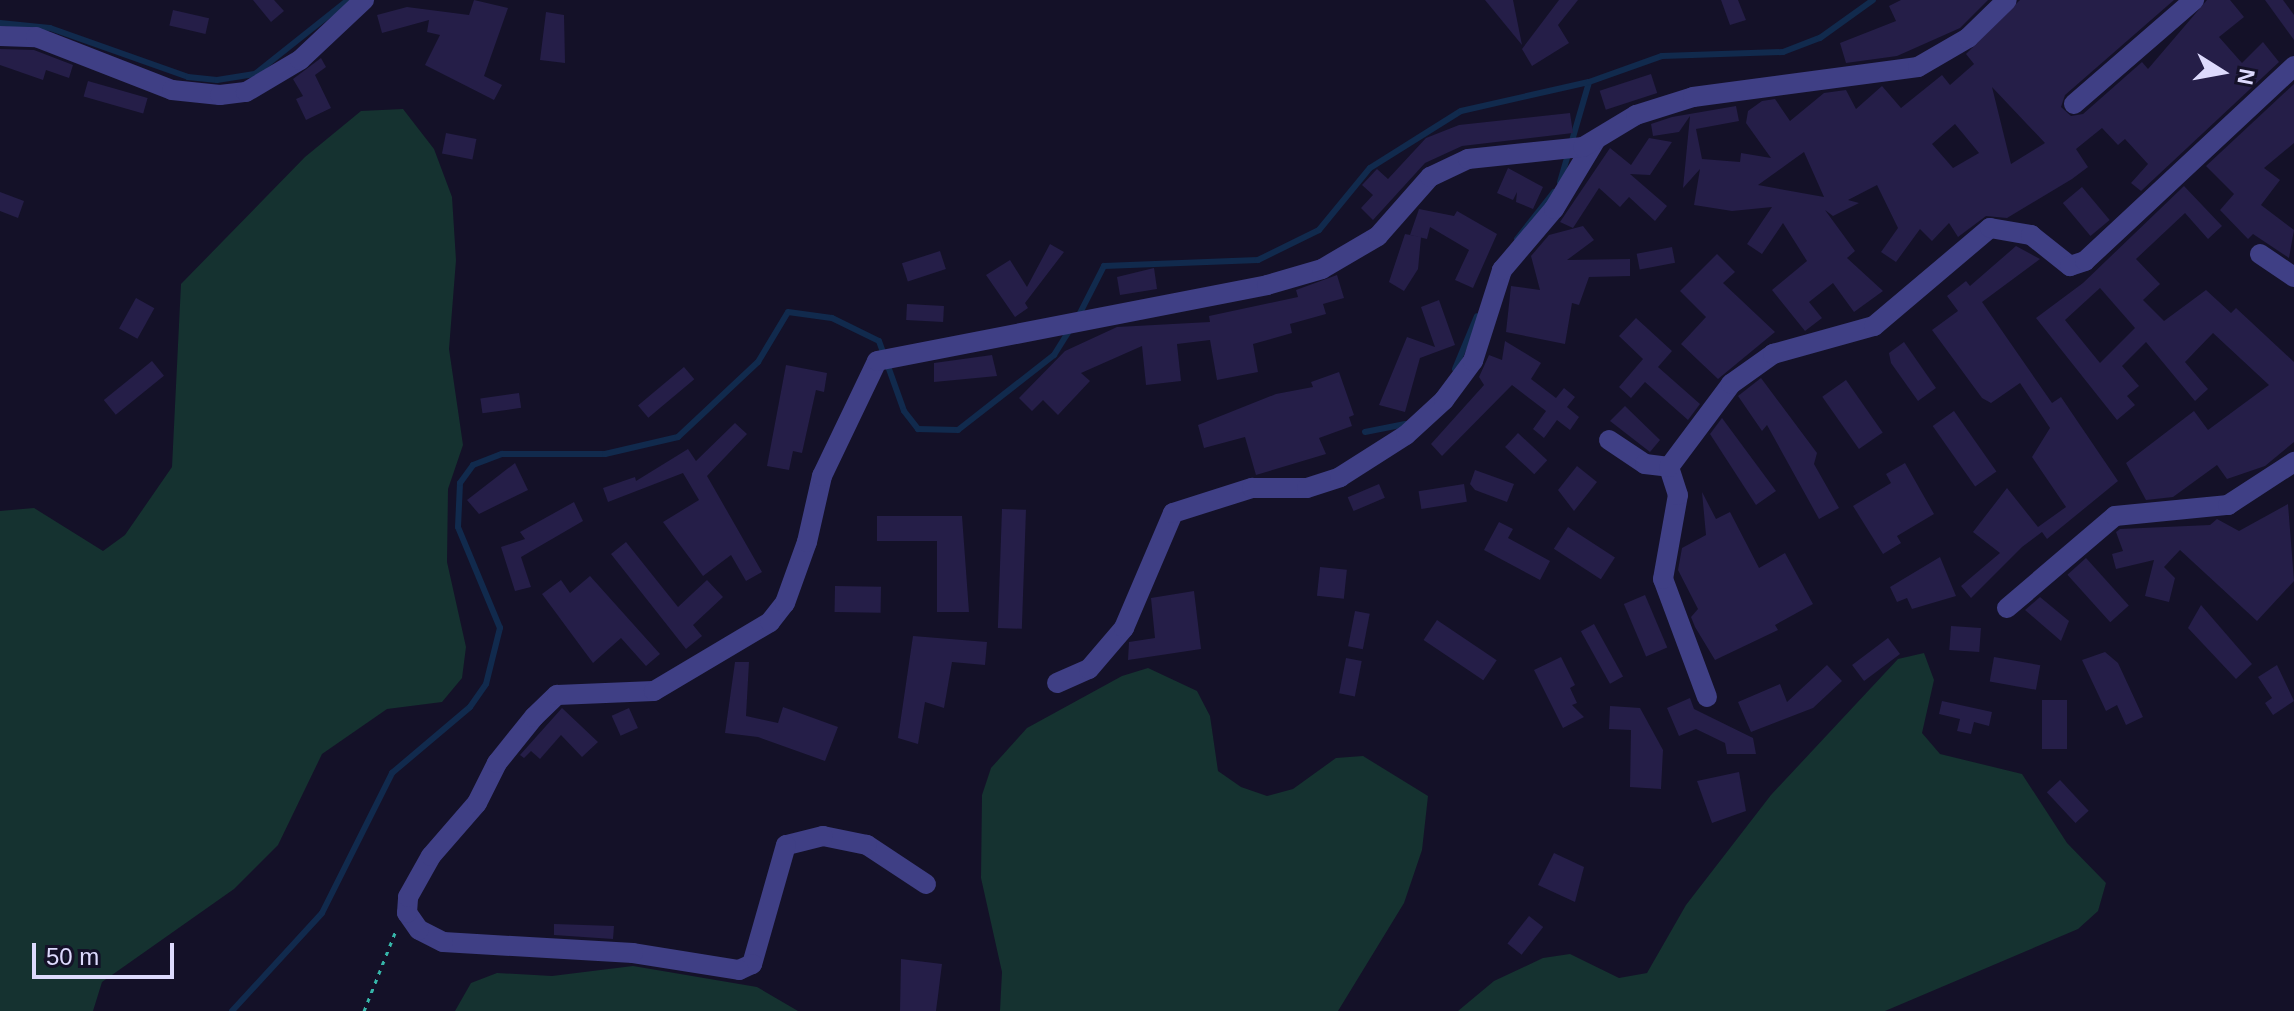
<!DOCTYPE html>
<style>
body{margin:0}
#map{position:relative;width:2294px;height:1011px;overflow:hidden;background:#141128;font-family:Helvetica,sans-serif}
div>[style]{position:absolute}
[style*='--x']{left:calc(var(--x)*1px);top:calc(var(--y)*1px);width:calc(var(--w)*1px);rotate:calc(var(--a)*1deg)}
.green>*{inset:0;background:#153230}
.stream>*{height:6px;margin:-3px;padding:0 3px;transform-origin:3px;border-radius:3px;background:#112a4d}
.building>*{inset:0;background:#251e48;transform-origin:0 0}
.path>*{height:3px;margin-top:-1.5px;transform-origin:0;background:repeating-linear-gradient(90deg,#36b6a9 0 4px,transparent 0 10px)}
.street>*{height:20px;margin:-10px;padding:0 10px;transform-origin:10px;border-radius:10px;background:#3f3f85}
span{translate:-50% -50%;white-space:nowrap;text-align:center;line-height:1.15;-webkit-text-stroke:7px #141128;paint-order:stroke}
.north{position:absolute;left:2182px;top:32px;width:80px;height:80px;-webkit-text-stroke:6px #141128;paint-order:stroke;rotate:101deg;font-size:22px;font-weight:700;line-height:32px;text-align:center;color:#dddafd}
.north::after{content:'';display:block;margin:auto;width:28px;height:36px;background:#dddafd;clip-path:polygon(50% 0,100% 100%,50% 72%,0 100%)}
.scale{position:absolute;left:32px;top:943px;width:142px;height:36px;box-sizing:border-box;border:4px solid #dddafd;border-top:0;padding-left:10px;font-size:24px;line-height:28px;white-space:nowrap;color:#dddafd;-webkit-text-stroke:6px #141128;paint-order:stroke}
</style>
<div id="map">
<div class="green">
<div style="clip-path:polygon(403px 109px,434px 149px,452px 197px,456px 260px,449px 349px,463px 445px,448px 489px,447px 562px,466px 647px,462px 678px,442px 702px,387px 709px,322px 754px,278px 845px,234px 889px,102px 982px,93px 1011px,0 1011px,0 511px,34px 508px,103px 551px,125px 535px,172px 467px,181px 284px,305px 157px,361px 111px)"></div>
<div style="clip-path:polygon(1924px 653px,1934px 680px,1922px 733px,1940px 754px,2022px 774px,2067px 843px,2106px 883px,2098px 911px,2078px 929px,1885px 1011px,1458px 1011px,1494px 981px,1543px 958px,1570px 954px,1619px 978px,1647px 973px,1686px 905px,1771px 795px,1898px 659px)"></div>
<div style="clip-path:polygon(1148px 668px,1197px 691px,1210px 716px,1218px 771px,1241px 787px,1267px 796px,1293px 789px,1336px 758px,1363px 756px,1428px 796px,1422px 850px,1404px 903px,1338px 1011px,1000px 1011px,1002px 972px,981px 878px,982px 795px,991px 768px,1027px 728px,1122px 676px)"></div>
<div style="clip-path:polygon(633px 966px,757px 987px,798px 1011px,455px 1011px,471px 983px,497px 973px,552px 976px)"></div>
</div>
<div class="stream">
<div style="--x:0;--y:23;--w:50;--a:5.7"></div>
<div style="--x:50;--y:28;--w:146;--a:19.5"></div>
<div style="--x:188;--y:77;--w:29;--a:6"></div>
<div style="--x:217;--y:80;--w:38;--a:-9"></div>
<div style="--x:255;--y:74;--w:119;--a:-38.5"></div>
<div style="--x:1560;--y:182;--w:104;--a:-73.8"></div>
<div style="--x:1517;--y:239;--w:60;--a:-51.8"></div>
<div style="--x:1079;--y:315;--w:55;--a:-63"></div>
<div style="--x:1104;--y:266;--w:154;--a:-2.2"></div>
<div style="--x:1258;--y:260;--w:68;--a:-26.2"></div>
<div style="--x:1319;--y:230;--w:80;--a:-50.6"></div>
<div style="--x:1370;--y:168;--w:107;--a:-32.1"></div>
<div style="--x:1461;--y:111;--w:131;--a:-12.8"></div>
<div style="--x:1589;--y:82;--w:77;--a:-19.6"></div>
<div style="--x:1662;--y:56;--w:121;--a:-1.9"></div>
<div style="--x:1783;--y:52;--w:40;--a:-21"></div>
<div style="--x:1820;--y:38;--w:65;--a:-35.6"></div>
<div style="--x:1455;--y:369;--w:57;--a:-67.5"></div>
<div style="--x:1365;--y:432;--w:41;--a:-11.3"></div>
<div style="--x:232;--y:1011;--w:133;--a:-47.4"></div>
<div style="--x:322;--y:913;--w:157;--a:-63.4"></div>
<div style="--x:392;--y:773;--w:102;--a:-40.2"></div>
<div style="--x:470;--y:707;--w:28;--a:-55"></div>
<div style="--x:486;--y:684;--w:58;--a:-76"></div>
<div style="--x:500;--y:628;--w:109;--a:-112.6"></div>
<div style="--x:458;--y:527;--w:44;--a:-87.4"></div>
<div style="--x:460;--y:483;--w:22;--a:-54"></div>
<div style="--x:473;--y:465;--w:31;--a:-21"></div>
<div style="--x:502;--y:454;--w:103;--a:0"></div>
<div style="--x:605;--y:454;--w:75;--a:-13.1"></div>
<div style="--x:678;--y:437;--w:110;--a:-43.2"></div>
<div style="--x:758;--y:362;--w:58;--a:-59"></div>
<div style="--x:788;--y:312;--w:44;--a:7.8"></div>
<div style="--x:832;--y:318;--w:52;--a:26.1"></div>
<div style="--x:879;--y:341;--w:74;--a:70.3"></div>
<div style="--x:904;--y:411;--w:23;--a:52"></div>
<div style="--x:918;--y:429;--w:40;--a:1.4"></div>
<div style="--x:958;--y:430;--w:122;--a:-38"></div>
<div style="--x:1054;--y:355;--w:32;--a:-58"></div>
</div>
<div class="building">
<div style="clip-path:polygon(253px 0,274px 0,284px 11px,271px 22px)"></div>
<div style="clip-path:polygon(474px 0,508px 8px,484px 76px,502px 85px,494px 100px,425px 65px,440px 35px,427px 32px,429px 20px,382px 33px,377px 15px,407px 7px,469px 15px)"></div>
<div style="clip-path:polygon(1485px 0,1513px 0,1522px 45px)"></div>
<div style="clip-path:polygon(1559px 0,1578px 0,1558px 25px,1569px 43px,1532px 66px,1522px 49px)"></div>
<div style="clip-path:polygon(1721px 0,1738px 0,1746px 20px,1730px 25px)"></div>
<div style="clip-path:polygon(1901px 0,1988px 0,1960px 28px,1897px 56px,1846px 63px,1840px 43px,1896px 21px,1889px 6px)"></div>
<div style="clip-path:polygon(evenodd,2020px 0,2174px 0,2065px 95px,2061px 107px,2071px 116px,2083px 114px,2142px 62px,2148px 69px,2207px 0,2230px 0,2244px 17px,2219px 37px,2242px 63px,2263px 42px,2279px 62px,2141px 191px,2131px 183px,2148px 164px,2125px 139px,2118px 145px,2102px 128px,2076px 149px,2088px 167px,2072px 179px,2007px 218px,1986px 216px,1958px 237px,1949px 223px,1932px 241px,1920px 229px,1896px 262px,1881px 252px,1898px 228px,1877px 185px,1848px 200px,1859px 203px,1833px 216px,1825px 210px,1855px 251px,1847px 258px,1883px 291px,1854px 312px,1833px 283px,1809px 302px,1822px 318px,1805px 331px,1772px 290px,1807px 261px,1783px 223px,1762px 254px,1747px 244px,1772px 207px,1732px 211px,1694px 205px,1700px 169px,1683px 188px,1690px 116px,1679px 132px,1653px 136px,1651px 124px,1672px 117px,1736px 106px,1739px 121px,1696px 129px,1702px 159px,1740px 162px,1741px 153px,1771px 158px,1746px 123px,1748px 111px,1762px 101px,1775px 99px,1790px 121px,1824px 93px,1846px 90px,1856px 109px,1882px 86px,1901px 108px,1942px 75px,1950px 85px,1974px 64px,1966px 54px,2020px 0,1992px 87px,2045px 143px,2011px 164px,1992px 87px,2020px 0,1955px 124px,1979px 153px,1953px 168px,1932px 144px,1955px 124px,2020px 0,1804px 152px,1824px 197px,1758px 185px,1790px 162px,1804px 152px)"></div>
<div style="clip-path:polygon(2265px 0,2283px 0,2294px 15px,2294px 40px)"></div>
<div style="left:173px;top:10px;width:37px;height:16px;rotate:13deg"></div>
<div style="clip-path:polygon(546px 12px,564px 15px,565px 63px,540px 60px)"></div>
<div style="clip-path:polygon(0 49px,34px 50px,73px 65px,69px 78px,46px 70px,43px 80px,0 65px)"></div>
<div style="clip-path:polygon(321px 58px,326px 67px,315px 75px,331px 108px,306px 120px,296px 99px,303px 96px,293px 79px)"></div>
<div style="left:1651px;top:74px;width:20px;height:54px;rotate:72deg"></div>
<div style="left:88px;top:81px;width:62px;height:16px;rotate:16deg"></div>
<div style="clip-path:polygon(2294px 84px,2294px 143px,2264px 168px,2280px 180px,2261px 205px,2294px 230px,2289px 258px,2253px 234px,2248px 239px,2220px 210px,2234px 194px,2206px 166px)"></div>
<div style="clip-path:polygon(1570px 113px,1573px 133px,1462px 146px,1425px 163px,1373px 220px,1361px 208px,1373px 195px,1362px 185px,1377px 169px,1388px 179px,1426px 138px,1459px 125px)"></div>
<div style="left:446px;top:133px;width:31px;height:21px;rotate:11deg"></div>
<div style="clip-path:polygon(1649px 138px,1672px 142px,1650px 175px,1630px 174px,1667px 206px,1655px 221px,1629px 197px,1620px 207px,1599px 188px,1573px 228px,1560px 222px,1610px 148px,1631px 165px)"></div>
<div style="clip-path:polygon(1508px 168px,1543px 187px,1533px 209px,1516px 202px,1517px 192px,1513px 200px,1497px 193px)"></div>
<div style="clip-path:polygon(evenodd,2184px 186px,2222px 226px,2208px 239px,2185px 213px,2136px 259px,2160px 284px,2143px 300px,2164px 321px,2206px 290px,2231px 313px,2236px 308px,2294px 362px,2294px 442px,2265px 466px,2227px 479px,2217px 465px,2173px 497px,2146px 500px,2126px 463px,2194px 411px,2208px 430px,2269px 385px,2213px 333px,2185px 362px,2208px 389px,2195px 401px,2146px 342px,2122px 366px,2139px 386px,2127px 396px,2135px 405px,2117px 420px,2036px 318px,2083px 283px,2184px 186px,2100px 288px,2135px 328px,2100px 363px,2065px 320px,2100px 288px)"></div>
<div style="left:2082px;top:187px;width:43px;height:25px;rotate:50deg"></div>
<div style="clip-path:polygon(0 192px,24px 201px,18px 218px,0 211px)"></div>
<div style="clip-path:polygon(1419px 209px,1454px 216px,1457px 211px,1497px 234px,1473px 288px,1455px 280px,1469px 250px,1430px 227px,1427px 239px,1410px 235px)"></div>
<div style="clip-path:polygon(1583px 226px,1594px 240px,1567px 260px,1630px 259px,1630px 276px,1589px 277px,1579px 305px,1572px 303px,1565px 344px,1506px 332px,1511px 286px,1540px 290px,1531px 256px,1549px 235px)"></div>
<div style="clip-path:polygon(1405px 234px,1421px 237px,1418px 269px,1404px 291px,1389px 282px)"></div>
<div style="clip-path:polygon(1050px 244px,1064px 252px,1025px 303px,1028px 308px,1015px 317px,986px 275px,1010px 260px,1027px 287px)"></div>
<div style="clip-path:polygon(2016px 246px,2040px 259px,1982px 302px,2052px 403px,2061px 397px,2118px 481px,2047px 539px,2042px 532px,2022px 547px,1971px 598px,1961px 586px,2000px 553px,1973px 532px,2007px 488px,2038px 527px,2066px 507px,2032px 457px,2050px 428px,2020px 383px,1991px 403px,1982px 398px,1932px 330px,1958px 311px,1947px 296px,1966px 281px,1970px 286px)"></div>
<div style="left:1672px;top:247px;width:16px;height:36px;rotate:79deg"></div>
<div style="left:940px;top:251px;width:19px;height:40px;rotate:72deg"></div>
<div style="clip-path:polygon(1717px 254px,1735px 272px,1723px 283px,1775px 332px,1718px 379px,1681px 344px,1706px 317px,1680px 291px)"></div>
<div style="clip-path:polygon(1154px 268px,1157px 289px,1120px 295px,1117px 277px)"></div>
<div style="clip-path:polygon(1337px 275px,1344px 298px,1323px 304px,1326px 314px,1290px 324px,1292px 333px,1253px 344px,1258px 372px,1217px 380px,1210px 340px,1177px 344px,1181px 381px,1146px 385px,1142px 346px,1081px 373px,1090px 381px,1058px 415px,1043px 400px,1032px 411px,1019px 398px,1065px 351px,1117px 327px,1210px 322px,1209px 316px,1298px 297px,1296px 290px)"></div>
<div style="left:136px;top:298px;width:21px;height:35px;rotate:29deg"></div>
<div style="clip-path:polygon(1439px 300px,1455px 345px,1420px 358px,1405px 412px,1379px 405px,1407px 337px,1435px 347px,1421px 307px)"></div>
<div style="left:907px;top:304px;width:37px;height:16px;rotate:3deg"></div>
<div style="clip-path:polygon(1636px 318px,1672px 351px,1658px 367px,1700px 404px,1688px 420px,1645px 382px,1631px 398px,1619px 387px,1643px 359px,1619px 336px)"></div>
<div style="clip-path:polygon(1505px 341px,1541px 363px,1531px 379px,1556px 398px,1564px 388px,1575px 397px,1567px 407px,1579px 417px,1570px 430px,1557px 420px,1544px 438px,1533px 429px,1546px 411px,1512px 385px,1442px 456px,1431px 444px,1484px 385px,1479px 377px,1489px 355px,1502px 360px)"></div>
<div style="clip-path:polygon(1904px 342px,1936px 388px,1918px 401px,1891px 363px,1889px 353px)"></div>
<div style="clip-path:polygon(992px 355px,997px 376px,934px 382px,934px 363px)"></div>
<div style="left:152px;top:361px;width:19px;height:62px;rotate:51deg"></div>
<div style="clip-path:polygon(786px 365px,827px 373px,824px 392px,816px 390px,802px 453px,793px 451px,789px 470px,767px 466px)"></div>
<div style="left:684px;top:367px;width:16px;height:60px;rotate:50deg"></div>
<div style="clip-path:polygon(1339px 372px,1354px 415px,1349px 417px,1352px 426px,1319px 438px,1326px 454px,1256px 475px,1245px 437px,1204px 448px,1198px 425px,1276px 394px,1313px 387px,1311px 382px)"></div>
<div style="clip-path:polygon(1761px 378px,1817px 453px,1814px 464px,1839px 508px,1819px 519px,1767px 425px,1762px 431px,1738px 396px)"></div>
<div style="left:1846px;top:380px;width:64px;height:29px;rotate:55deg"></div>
<div style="left:519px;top:393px;width:15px;height:39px;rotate:82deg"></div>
<div style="clip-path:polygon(1625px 406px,1660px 440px,1650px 452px,1610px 421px)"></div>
<div style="left:1954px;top:411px;width:74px;height:26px;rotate:55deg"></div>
<div style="clip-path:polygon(1722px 418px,1776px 491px,1756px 505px,1710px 434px)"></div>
<div style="clip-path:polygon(735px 423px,747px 434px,707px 476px,762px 572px,746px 581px,731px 555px,703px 576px,663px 522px,699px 500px,683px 473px,608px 502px,603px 488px,635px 477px,636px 481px,688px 449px,696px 461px)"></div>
<div style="left:1518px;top:433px;width:40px;height:19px;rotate:43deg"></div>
<div style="clip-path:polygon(515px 463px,528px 490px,479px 514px,467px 500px)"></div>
<div style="clip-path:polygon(1905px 463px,1934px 514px,1897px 536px,1901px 543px,1883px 554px,1853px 506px,1891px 483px,1886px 474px)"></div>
<div style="clip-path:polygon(1577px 466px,1597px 482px,1574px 511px,1558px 490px)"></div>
<div style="clip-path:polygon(1475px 470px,1514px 484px,1507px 502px,1475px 490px,1470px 484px)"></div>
<div style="left:1379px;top:484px;width:15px;height:34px;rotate:67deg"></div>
<div style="left:1464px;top:484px;width:18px;height:46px;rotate:81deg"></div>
<div style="clip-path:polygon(1702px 492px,1716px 519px,1730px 512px,1759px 568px,1785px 553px,1813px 604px,1775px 625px,1778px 630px,1715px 660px,1695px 627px,1691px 617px,1698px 609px,1678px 570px,1682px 548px,1706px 535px)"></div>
<div style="clip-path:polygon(574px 502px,583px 521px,521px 557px,531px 587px,515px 591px,501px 547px,525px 539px,520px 532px)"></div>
<div style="clip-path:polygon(2288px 504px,2294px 581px,2257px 621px,2180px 550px,2164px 567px,2175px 578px,2169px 602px,2145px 596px,2154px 560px,2116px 569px,2112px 554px,2123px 551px,2116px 532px,2120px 529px,2210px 525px,2217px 519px,2239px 531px)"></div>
<div style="left:1002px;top:509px;width:24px;height:119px;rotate:2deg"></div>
<div style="clip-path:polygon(877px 516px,962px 516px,969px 612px,937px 612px,937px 541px,877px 541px)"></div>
<div style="clip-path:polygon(1499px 522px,1513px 529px,1508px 538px,1550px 561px,1540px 580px,1484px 550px)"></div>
<div style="left:1568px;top:527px;width:56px;height:26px;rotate:33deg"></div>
<div style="clip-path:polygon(626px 542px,678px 607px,707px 580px,723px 597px,693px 625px,702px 636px,686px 649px,611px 554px)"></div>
<div style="clip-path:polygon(1940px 557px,1956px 596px,1912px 609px,1907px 598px,1897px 602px,1890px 587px)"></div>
<div style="left:2086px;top:558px;width:64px;height:25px;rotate:48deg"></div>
<div style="left:1320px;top:567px;width:27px;height:29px;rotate:6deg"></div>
<div style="clip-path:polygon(590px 576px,660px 654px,646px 666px,621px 638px,593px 663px,542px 594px,561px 580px,570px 593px)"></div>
<div style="left:835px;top:586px;width:46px;height:26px;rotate:1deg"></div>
<div style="clip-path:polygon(1194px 591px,1201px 649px,1128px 660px,1129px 642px,1155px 638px,1151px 598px)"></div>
<div style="left:1645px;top:595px;width:57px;height:23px;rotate:67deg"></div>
<div style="clip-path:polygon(2040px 597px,2069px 621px,2061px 641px,2025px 610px)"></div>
<div style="clip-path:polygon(2201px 605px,2252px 664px,2236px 679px,2188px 628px)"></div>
<div style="left:1355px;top:611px;width:15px;height:36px;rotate:11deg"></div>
<div style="left:1437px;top:620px;width:72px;height:24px;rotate:34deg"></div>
<div style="left:1594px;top:624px;width:60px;height:15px;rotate:61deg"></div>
<div style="left:1951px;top:626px;width:30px;height:24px;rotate:4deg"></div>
<div style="clip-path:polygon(913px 636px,987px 642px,985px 665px,952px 662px,944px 708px,925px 702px,918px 744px,898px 738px)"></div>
<div style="left:1888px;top:638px;width:20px;height:45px;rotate:53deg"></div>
<div style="clip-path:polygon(2105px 652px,2118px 663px,2143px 717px,2126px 725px,2117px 705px,2106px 711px,2082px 660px)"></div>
<div style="clip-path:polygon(1561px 657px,1575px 685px,1570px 688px,1577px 703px,1572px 705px,1584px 717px,1563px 728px,1534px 670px)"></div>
<div style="left:1994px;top:657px;width:47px;height:25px;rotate:10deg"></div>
<div style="left:1346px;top:658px;width:16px;height:36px;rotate:11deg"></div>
<div style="clip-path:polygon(735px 662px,749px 662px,746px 716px,778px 723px,783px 707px,838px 727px,825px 761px,758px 737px,725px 733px)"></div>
<div style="clip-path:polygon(1827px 665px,1842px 681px,1813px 708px,1751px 732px,1738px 702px,1780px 684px,1787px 702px)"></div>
<div style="clip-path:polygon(2277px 665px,2294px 701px,2273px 715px,2265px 703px,2272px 698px,2258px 677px)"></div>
<div style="clip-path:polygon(1690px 698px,1694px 709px,1753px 738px,1756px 754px,1727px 754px,1725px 743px,1696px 729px,1679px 736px,1667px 708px)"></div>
<div style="left:2042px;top:700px;width:25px;height:49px"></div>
<div style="clip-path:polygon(1942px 701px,1992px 712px,1989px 726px,1974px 722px,1971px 734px,1957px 731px,1960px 719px,1939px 714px)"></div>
<div style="clip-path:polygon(1610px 706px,1640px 708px,1663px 750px,1661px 789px,1630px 787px,1631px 730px,1609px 729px)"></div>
<div style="clip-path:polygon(562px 708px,598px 742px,582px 757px,561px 735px,540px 759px,531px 751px,524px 758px,520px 755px)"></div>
<div style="left:629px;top:708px;width:22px;height:19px;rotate:66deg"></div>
<div style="clip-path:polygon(1739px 772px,1746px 811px,1712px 823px,1697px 781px)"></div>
<div style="left:2060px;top:780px;width:42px;height:18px;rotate:47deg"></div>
<div style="clip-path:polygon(1554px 853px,1584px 867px,1575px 902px,1538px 885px)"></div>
<div style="left:1529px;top:916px;width:18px;height:35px;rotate:38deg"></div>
<div style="clip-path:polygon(554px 924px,614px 926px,613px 939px,554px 935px)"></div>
<div style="clip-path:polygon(901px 959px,942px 964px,936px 1011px,900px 1011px)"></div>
</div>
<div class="path">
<div style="--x:364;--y:1011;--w:87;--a:-68.4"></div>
</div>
<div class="street">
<div style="--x:0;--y:36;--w:36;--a:2"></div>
<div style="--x:36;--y:37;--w:146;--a:21.3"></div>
<div style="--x:172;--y:90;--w:48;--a:5.9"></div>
<div style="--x:220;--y:95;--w:26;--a:-7"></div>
<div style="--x:246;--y:92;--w:63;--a:-30.7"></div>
<div style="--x:300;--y:60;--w:88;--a:-43.2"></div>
<div style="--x:2074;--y:104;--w:159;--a:-40.9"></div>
<div style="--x:2260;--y:254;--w:41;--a:34.1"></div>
<div style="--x:1609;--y:440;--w:43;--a:33.7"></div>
<div style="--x:1645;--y:464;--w:24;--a:7"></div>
<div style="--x:2007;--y:608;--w:142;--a:-40.4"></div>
<div style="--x:2115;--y:516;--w:114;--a:-5.6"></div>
<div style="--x:2228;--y:505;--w:79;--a:-33.1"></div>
<div style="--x:1057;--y:683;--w:35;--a:-24"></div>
<div style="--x:1089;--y:669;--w:54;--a:-49.5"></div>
<div style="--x:1124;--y:628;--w:125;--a:-66.9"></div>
<div style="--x:1173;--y:513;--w:83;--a:-17.6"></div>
<div style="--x:1252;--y:488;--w:55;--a:0"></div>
<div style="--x:1307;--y:488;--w:35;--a:-18"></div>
<div style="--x:1340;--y:477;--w:78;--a:-32.5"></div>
<div style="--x:1406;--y:435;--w:52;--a:-42.6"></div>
<div style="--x:1444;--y:400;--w:49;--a:-53.4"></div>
<div style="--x:1473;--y:361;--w:96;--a:-72.3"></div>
<div style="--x:1502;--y:270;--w:80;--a:-49.6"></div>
<div style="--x:1554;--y:209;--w:79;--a:-58.9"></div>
<div style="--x:1707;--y:697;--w:126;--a:-110.4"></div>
<div style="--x:1663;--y:579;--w:85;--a:-79.9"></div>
<div style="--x:1678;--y:495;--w:29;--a:-108"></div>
<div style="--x:1669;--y:467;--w:104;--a:-53.2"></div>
<div style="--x:1731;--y:384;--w:52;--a:-35.5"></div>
<div style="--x:1773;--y:354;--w:105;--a:-15.5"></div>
<div style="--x:1874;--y:326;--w:152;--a:-40.2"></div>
<div style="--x:1990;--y:228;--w:42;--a:9.7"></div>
<div style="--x:2031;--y:235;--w:50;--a:38.5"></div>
<div style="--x:2070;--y:266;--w:16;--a:-18"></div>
<div style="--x:2085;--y:261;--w:286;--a:-43"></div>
<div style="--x:926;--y:884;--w:71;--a:-146.5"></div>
<div style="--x:867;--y:845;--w:45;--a:-168.4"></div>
<div style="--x:823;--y:836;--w:38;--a:166"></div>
<div style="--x:786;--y:845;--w:124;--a:105.9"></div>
<div style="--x:752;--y:964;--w:14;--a:155"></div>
<div style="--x:739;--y:970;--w:107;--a:-170.9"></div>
<div style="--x:633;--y:953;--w:190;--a:-176.7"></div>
<div style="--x:443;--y:942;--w:27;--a:-153"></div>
<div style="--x:419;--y:930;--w:21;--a:-125"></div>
<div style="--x:407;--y:913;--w:16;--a:-86"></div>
<div style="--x:408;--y:897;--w:47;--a:-60.7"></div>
<div style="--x:431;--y:856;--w:70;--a:-49"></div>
<div style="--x:477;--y:803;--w:45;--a:-63.4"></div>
<div style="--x:497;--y:763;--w:59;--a:-51.2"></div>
<div style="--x:534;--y:717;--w:32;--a:-44"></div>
<div style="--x:557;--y:695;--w:97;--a:-2.4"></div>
<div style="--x:654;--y:691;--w:135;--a:-30.7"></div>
<div style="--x:770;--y:622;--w:24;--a:-52"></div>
<div style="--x:785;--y:603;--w:65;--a:-70.2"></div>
<div style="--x:807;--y:542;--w:68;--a:-77.2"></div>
<div style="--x:822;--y:476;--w:127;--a:-64.4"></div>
<div style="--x:877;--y:361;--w:397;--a:-11"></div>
<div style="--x:1267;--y:285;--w:57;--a:-16.2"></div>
<div style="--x:1322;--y:269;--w:65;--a:-30.5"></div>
<div style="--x:1378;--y:236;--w:79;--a:-48.6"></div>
<div style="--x:1430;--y:177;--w:42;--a:-25.3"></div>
<div style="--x:1468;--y:159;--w:116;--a:-6"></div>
<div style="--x:1583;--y:147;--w:62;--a:-31.1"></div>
<div style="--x:1636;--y:115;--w:60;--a:-17.5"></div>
<div style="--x:1693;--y:97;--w:227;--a:-7.6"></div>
<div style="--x:1918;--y:67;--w:58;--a:-30.1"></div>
<div style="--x:1968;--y:38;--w:54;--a:-44.3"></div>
</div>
<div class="north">N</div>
<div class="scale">50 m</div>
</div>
